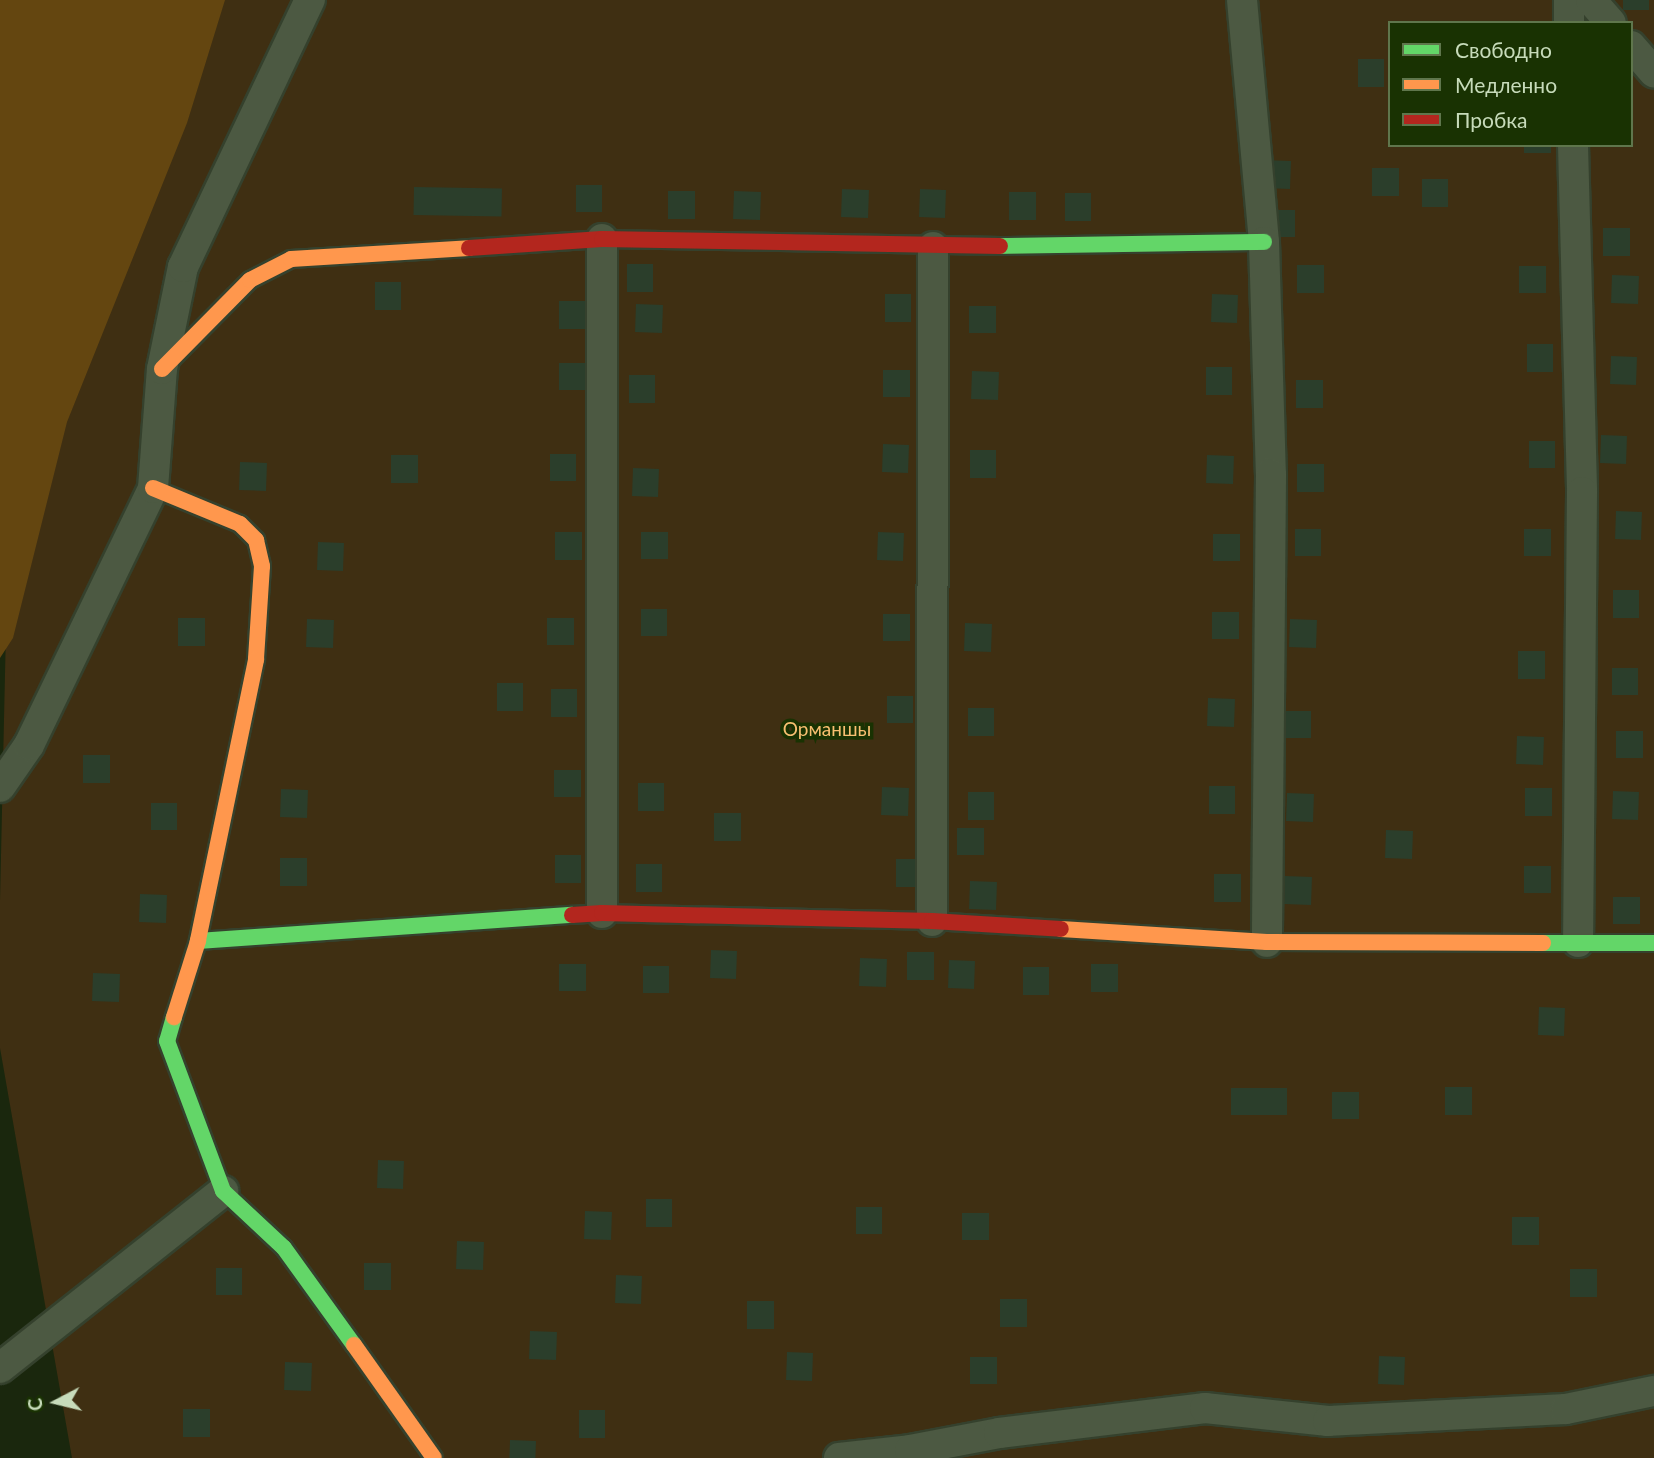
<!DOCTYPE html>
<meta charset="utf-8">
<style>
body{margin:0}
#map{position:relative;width:1654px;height:1458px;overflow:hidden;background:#1a270d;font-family:Lato,sans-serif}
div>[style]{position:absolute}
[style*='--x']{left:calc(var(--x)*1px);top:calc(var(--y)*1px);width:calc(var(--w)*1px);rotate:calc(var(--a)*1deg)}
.green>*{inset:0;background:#3f2f12}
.forest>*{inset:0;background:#644610}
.building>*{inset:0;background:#2b3e2b;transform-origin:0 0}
.roads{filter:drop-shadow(2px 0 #35412d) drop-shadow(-2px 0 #35412d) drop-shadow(0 2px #35412d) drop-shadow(0 -2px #35412d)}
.street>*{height:30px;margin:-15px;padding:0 15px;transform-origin:15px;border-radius:15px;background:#4c5942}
.fast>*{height:16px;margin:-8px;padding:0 8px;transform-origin:8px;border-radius:8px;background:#63d668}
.slow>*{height:16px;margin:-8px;padding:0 8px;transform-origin:8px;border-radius:8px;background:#ff974d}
.jam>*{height:16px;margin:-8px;padding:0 8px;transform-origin:8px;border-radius:8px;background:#b3261e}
span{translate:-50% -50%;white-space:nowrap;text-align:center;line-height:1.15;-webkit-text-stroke:7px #193202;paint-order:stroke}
.park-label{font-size:19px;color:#f8bf71}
.legend{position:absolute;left:1388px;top:21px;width:245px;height:126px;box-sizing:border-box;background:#193202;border:2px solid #5f764c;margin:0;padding:9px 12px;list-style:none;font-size:21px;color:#c7dbba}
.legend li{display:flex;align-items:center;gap:14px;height:35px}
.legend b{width:35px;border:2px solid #5f764c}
.north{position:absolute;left:21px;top:1367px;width:70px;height:70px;-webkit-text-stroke:5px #193202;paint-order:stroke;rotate:263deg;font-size:19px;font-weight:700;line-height:28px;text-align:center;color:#c7dbba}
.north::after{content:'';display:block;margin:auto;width:24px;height:32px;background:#c7dbba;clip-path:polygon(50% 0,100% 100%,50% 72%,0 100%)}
</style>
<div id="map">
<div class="green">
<div style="clip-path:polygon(evenodd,146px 0,1654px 0,1654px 1458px,72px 1458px,0 1048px,0 901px,12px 357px,146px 0,1390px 23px,1631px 23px,1631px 145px,1390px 145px,1390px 23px)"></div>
</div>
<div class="forest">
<div style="clip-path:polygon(0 0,225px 0,187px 123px,67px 422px,13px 638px,0 658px)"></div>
</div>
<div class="building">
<div style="left:1623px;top:0;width:26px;height:10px"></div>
<div style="left:1358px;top:59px;width:26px;height:28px"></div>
<div style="left:1524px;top:145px;width:27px;height:8px"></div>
<div style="left:1265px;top:160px;width:26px;height:28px;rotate:2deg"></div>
<div style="left:1372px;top:168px;width:27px;height:28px"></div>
<div style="left:1422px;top:179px;width:26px;height:28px"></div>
<div style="left:576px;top:185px;width:26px;height:27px"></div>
<div style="left:414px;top:187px;width:88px;height:28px;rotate:1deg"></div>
<div style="left:842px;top:189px;width:27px;height:28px;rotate:2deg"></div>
<div style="left:920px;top:189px;width:26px;height:28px;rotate:2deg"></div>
<div style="left:668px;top:191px;width:27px;height:28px"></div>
<div style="left:734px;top:191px;width:27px;height:28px;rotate:2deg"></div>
<div style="left:1009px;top:192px;width:27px;height:28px"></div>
<div style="left:1065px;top:193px;width:26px;height:28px"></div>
<div style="left:1268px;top:210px;width:27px;height:27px"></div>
<div style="left:1603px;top:228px;width:27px;height:28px"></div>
<div style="left:627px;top:264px;width:26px;height:28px"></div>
<div style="left:1297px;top:265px;width:27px;height:28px"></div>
<div style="left:1519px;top:266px;width:27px;height:27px"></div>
<div style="left:1612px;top:275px;width:27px;height:28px;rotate:2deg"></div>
<div style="left:375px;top:282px;width:26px;height:28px"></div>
<div style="left:885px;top:294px;width:26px;height:28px"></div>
<div style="left:1212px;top:294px;width:26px;height:28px;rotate:2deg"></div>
<div style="left:559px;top:301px;width:27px;height:28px"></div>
<div style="left:636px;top:304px;width:27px;height:28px;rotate:2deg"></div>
<div style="left:969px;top:306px;width:27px;height:27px"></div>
<div style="left:1527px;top:344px;width:26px;height:28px"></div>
<div style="left:1611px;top:356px;width:26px;height:28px;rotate:2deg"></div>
<div style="left:559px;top:363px;width:26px;height:27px"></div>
<div style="left:1206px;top:367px;width:26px;height:28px"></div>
<div style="left:883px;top:370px;width:27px;height:27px"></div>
<div style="left:972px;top:371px;width:27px;height:28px;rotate:2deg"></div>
<div style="left:629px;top:375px;width:26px;height:28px"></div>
<div style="left:1296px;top:380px;width:27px;height:28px"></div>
<div style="left:1601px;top:435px;width:26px;height:28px;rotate:2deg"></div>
<div style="left:1529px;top:441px;width:26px;height:27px"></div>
<div style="left:883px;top:444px;width:26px;height:28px;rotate:2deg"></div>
<div style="left:970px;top:450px;width:26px;height:28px"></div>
<div style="left:550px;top:454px;width:26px;height:27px"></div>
<div style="left:391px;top:455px;width:27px;height:28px"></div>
<div style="left:1207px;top:455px;width:27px;height:28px;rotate:2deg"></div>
<div style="left:240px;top:462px;width:27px;height:28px;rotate:2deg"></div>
<div style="left:1297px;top:464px;width:27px;height:28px"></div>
<div style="left:633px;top:468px;width:26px;height:28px;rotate:2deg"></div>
<div style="left:1616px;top:511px;width:26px;height:28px;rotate:2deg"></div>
<div style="left:1295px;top:529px;width:26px;height:27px"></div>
<div style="left:1524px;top:529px;width:27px;height:27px"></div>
<div style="left:555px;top:532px;width:27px;height:28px"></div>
<div style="left:641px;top:532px;width:27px;height:27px"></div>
<div style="left:878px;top:532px;width:26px;height:28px;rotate:2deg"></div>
<div style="left:1213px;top:534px;width:27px;height:27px"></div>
<div style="left:318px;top:542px;width:26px;height:28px;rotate:2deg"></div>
<div style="left:1613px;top:590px;width:26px;height:28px"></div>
<div style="left:641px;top:609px;width:26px;height:27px"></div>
<div style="left:1212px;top:612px;width:27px;height:27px"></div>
<div style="left:883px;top:614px;width:27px;height:27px"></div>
<div style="left:178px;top:618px;width:27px;height:28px"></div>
<div style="left:547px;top:618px;width:27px;height:27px"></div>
<div style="left:307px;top:619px;width:27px;height:28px;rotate:2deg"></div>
<div style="left:1290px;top:619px;width:27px;height:28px;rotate:2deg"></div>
<div style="left:965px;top:623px;width:27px;height:28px;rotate:2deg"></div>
<div style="left:1518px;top:651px;width:27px;height:28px"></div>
<div style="left:1612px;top:668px;width:26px;height:27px"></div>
<div style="left:497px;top:683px;width:26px;height:28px"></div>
<div style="left:551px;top:689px;width:26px;height:28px"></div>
<div style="left:887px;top:696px;width:26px;height:27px"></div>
<div style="left:1208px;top:698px;width:27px;height:28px;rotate:2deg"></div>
<div style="left:968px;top:708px;width:26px;height:28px"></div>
<div style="left:1284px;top:711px;width:27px;height:27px"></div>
<div style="left:1616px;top:731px;width:27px;height:27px"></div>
<div style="left:1517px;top:736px;width:27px;height:28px;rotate:2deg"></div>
<div style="left:83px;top:755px;width:27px;height:28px"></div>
<div style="left:554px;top:770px;width:27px;height:27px"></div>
<div style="left:638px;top:783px;width:26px;height:28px"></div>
<div style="left:1209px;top:786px;width:26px;height:28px"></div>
<div style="left:882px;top:787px;width:27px;height:28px;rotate:2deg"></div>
<div style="left:1525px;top:788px;width:27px;height:28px"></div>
<div style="left:281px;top:789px;width:27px;height:28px;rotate:2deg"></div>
<div style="left:1613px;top:791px;width:26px;height:28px;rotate:2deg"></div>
<div style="left:968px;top:792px;width:26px;height:28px"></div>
<div style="left:1287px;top:793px;width:27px;height:28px;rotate:2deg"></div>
<div style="left:151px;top:803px;width:26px;height:27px"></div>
<div style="left:714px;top:813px;width:27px;height:28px"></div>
<div style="left:957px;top:828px;width:27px;height:27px"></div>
<div style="left:1386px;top:830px;width:27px;height:28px;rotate:2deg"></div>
<div style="left:555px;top:855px;width:26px;height:28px"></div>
<div style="left:280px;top:858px;width:27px;height:28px"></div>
<div style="left:896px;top:859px;width:26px;height:28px"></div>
<div style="left:636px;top:864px;width:26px;height:28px"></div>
<div style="left:1524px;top:866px;width:27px;height:27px"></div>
<div style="left:1214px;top:874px;width:27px;height:28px"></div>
<div style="left:1285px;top:876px;width:27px;height:28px;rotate:2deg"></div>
<div style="left:970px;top:881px;width:27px;height:28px;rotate:2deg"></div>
<div style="left:140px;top:894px;width:27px;height:28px;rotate:2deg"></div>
<div style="left:1613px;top:897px;width:27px;height:27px"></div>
<div style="left:711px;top:950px;width:26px;height:28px;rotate:2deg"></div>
<div style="left:907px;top:952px;width:27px;height:28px"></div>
<div style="left:860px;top:958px;width:27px;height:28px;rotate:2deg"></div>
<div style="left:949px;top:960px;width:26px;height:28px;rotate:2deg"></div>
<div style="left:559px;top:964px;width:27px;height:27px"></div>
<div style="left:1091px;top:964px;width:27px;height:28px"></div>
<div style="left:643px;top:966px;width:26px;height:27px"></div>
<div style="left:1023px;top:967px;width:26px;height:28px"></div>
<div style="left:93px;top:973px;width:27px;height:28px;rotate:2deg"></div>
<div style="left:1539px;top:1007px;width:26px;height:28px;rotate:2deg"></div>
<div style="left:1445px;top:1087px;width:27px;height:28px"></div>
<div style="left:1231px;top:1088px;width:56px;height:27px"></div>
<div style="left:1332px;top:1092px;width:27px;height:27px"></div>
<div style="left:378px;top:1160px;width:26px;height:28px;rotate:2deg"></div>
<div style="left:646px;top:1199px;width:26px;height:28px"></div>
<div style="left:856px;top:1207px;width:26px;height:27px"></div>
<div style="left:585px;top:1211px;width:27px;height:28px;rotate:2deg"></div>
<div style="left:962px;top:1213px;width:27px;height:27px"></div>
<div style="left:1512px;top:1217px;width:27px;height:28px"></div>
<div style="left:457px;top:1241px;width:27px;height:28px;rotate:2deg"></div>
<div style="left:364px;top:1263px;width:27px;height:27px"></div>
<div style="left:216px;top:1268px;width:26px;height:27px"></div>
<div style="left:1570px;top:1269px;width:27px;height:28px"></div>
<div style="left:616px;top:1275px;width:26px;height:28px;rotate:2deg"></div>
<div style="left:1000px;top:1299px;width:27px;height:28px"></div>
<div style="left:747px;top:1301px;width:27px;height:28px"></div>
<div style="left:530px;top:1331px;width:27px;height:28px;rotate:2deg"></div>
<div style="left:787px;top:1352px;width:26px;height:28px;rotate:2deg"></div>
<div style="left:1379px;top:1356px;width:26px;height:28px;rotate:2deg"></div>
<div style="left:970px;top:1357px;width:27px;height:27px"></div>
<div style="left:285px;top:1362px;width:27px;height:28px;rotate:2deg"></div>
<div style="left:183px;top:1409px;width:27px;height:28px"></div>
<div style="left:579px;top:1410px;width:26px;height:28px"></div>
<div style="left:510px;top:1440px;width:26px;height:18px;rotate:2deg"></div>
</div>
<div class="roads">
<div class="street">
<div style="--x:1242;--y:0;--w:243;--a:84.8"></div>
<div style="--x:1264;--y:242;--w:232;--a:88.3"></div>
<div style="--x:1271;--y:474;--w:468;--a:90.5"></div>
<div style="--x:1569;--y:0;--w:23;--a:90"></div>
<div style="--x:1591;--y:0;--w:30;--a:49"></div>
<div style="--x:1631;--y:46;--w:35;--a:49"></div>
<div style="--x:1573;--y:145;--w:347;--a:88.5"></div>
<div style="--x:1582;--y:492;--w:450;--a:90.5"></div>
<div style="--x:602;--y:239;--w:674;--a:90"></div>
<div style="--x:0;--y:787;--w:51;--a:-55.4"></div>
<div style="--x:29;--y:745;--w:285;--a:-64.2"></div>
<div style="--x:153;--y:488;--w:119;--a:-85.7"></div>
<div style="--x:162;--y:369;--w:104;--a:-78.4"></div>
<div style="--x:183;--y:267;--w:296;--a:-64.6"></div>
<div style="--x:932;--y:921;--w:674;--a:-89.91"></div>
<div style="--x:0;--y:1368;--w:285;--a:-38.4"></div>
<div style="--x:839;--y:1458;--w:71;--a:-6.4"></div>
<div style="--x:910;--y:1450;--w:91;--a:-10.8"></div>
<div style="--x:999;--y:1433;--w:208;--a:-6.9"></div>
<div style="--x:1205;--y:1408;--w:124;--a:6"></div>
<div style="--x:1328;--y:1421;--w:238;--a:-2.9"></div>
<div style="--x:1566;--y:1409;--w:90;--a:-11.6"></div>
</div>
<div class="fast">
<div style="--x:1000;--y:246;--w:264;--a:-0.9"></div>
<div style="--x:198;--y:941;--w:375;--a:-4"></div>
<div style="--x:1543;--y:943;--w:111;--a:0"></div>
<div style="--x:174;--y:1017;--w:25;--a:106"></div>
<div style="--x:167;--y:1041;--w:160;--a:69.5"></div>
<div style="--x:223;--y:1191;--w:83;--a:43.1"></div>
<div style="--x:284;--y:1248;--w:120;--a:54.2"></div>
</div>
<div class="slow">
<div style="--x:162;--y:369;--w:125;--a:-45.3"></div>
<div style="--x:250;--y:280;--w:46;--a:-27.1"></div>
<div style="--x:291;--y:259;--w:178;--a:-3.5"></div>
<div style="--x:153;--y:488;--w:94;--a:22.5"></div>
<div style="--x:240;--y:524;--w:23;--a:45"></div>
<div style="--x:256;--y:540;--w:27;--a:77"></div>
<div style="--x:262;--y:566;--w:94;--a:93.7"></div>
<div style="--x:256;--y:660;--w:287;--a:101.7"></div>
<div style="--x:198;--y:941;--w:80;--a:107.5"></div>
<div style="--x:1061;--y:929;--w:206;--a:3.6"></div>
<div style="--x:1267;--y:942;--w:276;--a:0.2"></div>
<div style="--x:354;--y:1345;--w:138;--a:54.7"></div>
</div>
<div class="jam">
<div style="--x:469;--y:248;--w:133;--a:-3.9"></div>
<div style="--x:602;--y:239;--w:398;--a:1"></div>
<div style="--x:572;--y:915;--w:30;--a:-4"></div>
<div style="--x:602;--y:913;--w:330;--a:1.4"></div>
<div style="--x:932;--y:921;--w:129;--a:3.5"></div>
</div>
</div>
<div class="park-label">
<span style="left:827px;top:729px">Орманшы</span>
</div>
<ul class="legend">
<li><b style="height:9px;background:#63d668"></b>Свободно</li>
<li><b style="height:9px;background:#ff974d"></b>Медленно</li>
<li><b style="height:9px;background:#b3261e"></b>Пробка</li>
</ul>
<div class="north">С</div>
</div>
